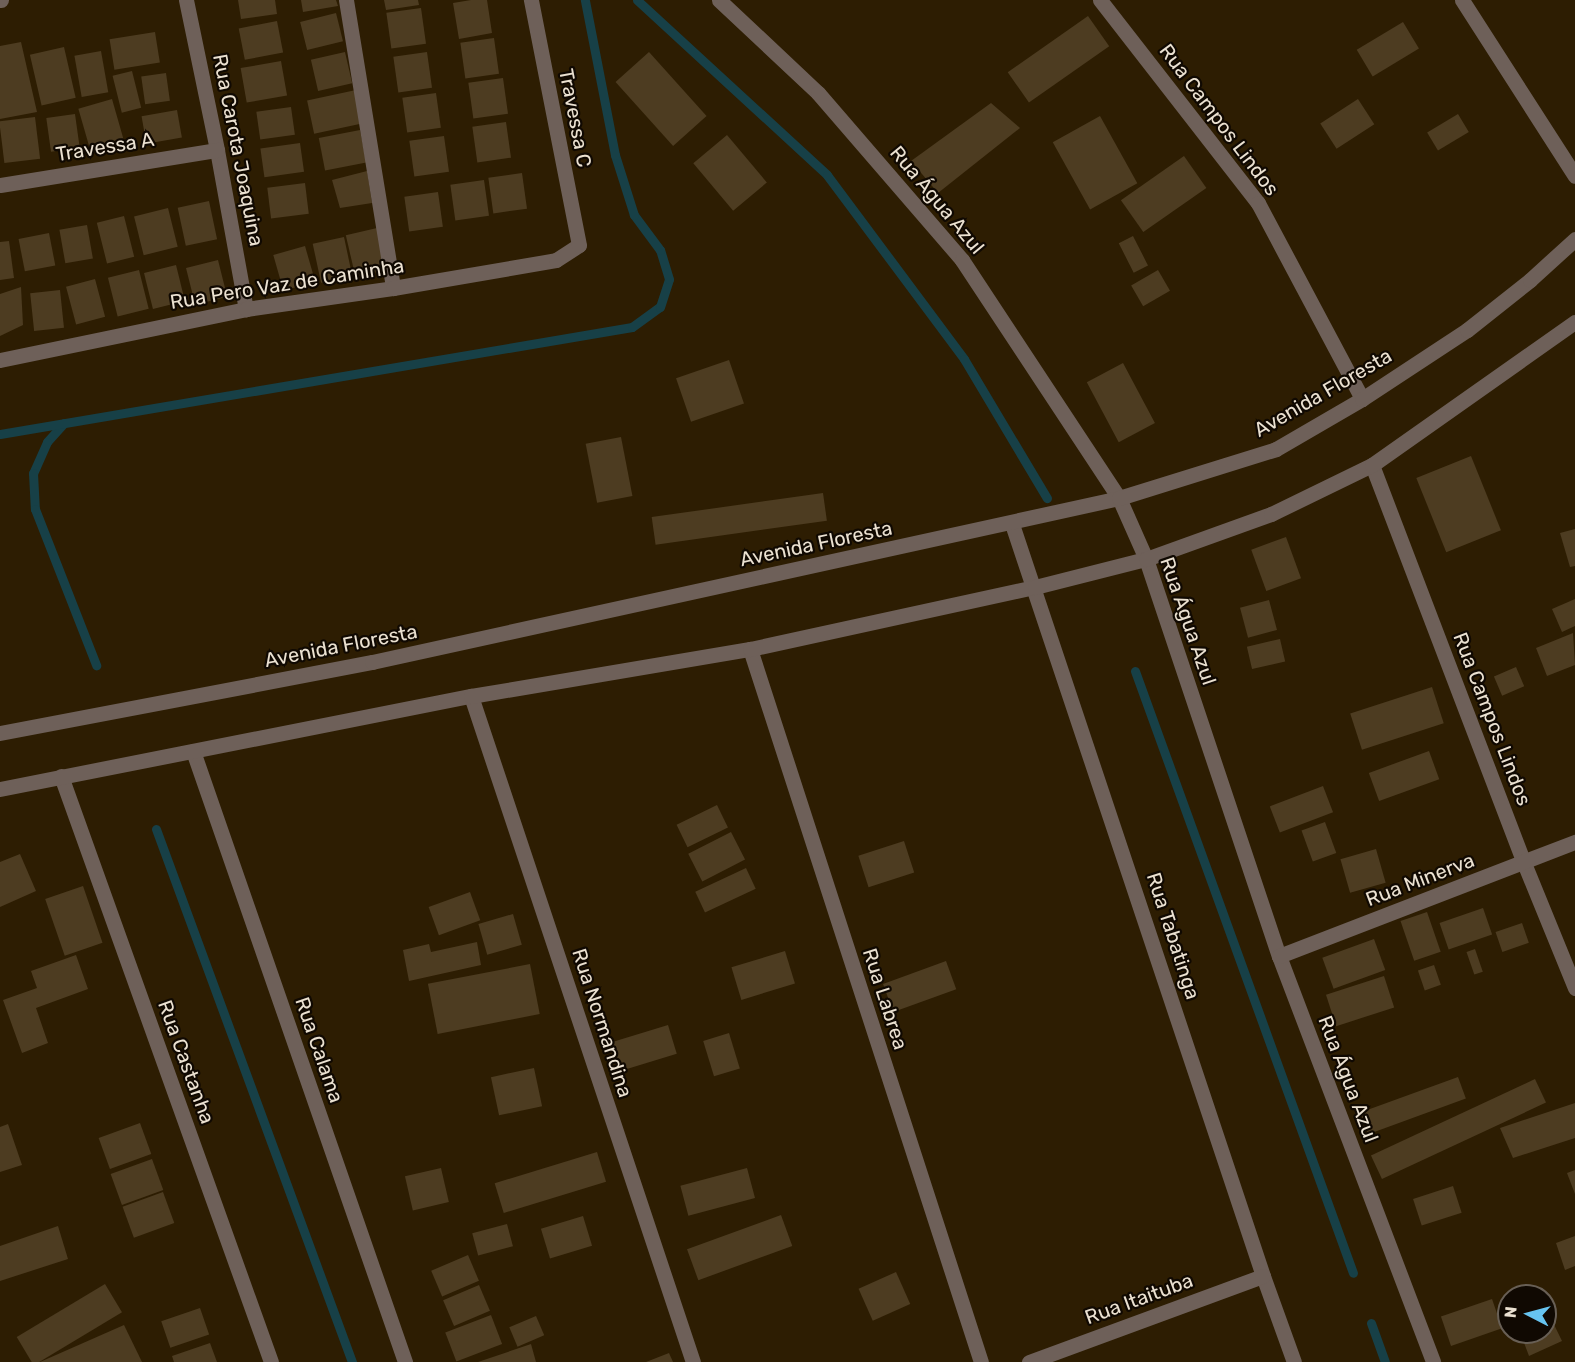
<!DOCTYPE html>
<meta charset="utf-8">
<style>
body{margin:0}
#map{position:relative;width:1575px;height:1362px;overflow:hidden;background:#2d1d02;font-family:Rubik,sans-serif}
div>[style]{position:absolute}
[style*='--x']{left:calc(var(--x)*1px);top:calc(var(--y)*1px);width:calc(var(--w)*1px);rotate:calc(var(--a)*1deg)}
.stream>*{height:9px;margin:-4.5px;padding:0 4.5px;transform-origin:4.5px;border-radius:4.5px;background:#174047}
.building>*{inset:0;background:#4d3c21;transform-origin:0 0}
.minor>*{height:15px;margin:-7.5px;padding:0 7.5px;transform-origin:7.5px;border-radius:7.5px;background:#6e6059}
.tertiary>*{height:15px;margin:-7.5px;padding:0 7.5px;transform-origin:7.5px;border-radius:7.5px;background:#6e6059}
span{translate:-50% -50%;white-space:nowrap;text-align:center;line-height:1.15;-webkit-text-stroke:4.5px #100902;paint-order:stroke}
.street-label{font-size:20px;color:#ebe1d1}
.north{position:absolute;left:1497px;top:1284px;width:60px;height:60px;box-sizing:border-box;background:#100902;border:2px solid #685f55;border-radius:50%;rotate:276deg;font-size:16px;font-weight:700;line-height:24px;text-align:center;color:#ebe1d1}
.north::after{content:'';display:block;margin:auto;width:21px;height:27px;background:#67c4f0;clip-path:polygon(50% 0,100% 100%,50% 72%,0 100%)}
</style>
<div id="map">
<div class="stream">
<div style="--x:637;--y:0;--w:258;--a:42.6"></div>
<div style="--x:827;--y:175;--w:229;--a:53.3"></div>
<div style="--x:964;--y:359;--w:162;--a:59.2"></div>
<div style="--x:64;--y:423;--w:25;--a:132"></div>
<div style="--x:47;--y:442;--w:34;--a:114"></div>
<div style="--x:33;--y:473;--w:36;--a:87"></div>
<div style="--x:35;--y:509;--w:168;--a:68.6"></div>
<div style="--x:0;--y:434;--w:641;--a:-9.61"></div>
<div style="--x:632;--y:327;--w:34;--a:-36"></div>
<div style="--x:660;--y:307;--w:29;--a:-72"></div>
<div style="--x:669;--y:279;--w:30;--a:-107"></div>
<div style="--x:660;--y:250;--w:44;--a:-126.6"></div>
<div style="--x:634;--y:215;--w:63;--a:-107.6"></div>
<div style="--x:615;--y:155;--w:158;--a:-101"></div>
<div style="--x:1135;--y:671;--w:640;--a:70.09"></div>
<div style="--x:156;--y:829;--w:568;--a:69.81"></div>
<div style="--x:1371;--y:1323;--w:41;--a:70.3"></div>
</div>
<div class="building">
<div style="clip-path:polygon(238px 0,275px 0,277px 14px,241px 19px)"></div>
<div style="clip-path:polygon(301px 0,336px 0,338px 6px,303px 12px)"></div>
<div style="clip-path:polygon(384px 0,418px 0,419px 5px,386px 10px)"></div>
<div style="clip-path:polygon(471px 0,487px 0,492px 33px,459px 39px,453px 3px)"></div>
<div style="left:421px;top:8px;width:36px;height:35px;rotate:82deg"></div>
<div style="left:336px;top:13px;width:29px;height:37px;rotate:76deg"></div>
<div style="left:1088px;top:16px;width:37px;height:98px;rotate:55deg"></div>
<div style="left:277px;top:21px;width:32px;height:39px;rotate:79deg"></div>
<div style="left:1403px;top:22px;width:31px;height:54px;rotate:59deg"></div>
<div style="left:155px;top:32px;width:31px;height:46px;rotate:81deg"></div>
<div style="left:494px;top:38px;width:36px;height:34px;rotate:82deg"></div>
<div style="clip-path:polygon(21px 42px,37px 112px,0 119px,0 46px)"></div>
<div style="left:64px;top:47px;width:52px;height:35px;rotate:77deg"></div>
<div style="left:101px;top:51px;width:42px;height:27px;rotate:80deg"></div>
<div style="left:345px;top:52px;width:32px;height:35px;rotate:77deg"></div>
<div style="left:427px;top:52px;width:36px;height:34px;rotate:82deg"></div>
<div style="left:649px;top:52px;width:86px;height:45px;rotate:48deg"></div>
<div style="left:281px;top:61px;width:35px;height:41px;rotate:80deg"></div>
<div style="left:132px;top:71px;width:38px;height:20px;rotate:76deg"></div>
<div style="left:166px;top:73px;width:28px;height:25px;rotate:82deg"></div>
<div style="left:503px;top:78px;width:36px;height:35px;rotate:82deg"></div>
<div style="left:356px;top:90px;width:34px;height:50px;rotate:78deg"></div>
<div style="left:436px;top:93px;width:35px;height:34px;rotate:82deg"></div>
<div style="left:112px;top:99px;width:41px;height:35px;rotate:74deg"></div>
<div style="left:1358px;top:99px;width:30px;height:45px;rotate:57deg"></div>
<div style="clip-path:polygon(991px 103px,1020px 128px,938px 193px,911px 161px)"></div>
<div style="left:291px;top:107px;width:28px;height:35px;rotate:82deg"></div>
<div style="left:177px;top:110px;width:28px;height:36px;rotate:80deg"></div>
<div style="left:75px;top:114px;width:34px;height:29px;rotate:82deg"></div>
<div style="left:1458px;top:114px;width:21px;height:36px;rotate:59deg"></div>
<div style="left:1100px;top:116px;width:77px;height:54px;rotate:61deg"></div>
<div style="left:35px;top:117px;width:42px;height:36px;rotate:83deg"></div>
<div style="left:506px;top:122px;width:36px;height:34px;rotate:82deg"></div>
<div style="left:360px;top:130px;width:33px;height:42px;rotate:79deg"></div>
<div style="left:727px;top:135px;width:62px;height:44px;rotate:50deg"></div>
<div style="left:444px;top:136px;width:36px;height:35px;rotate:82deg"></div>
<div style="left:300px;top:143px;width:29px;height:40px;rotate:82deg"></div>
<div style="left:1184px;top:156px;width:39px;height:77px;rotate:55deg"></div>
<div style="clip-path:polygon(367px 171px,372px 203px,340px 208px,332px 180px)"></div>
<div style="left:522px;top:173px;width:36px;height:34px;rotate:82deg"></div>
<div style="left:484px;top:180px;width:36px;height:34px;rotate:82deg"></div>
<div style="left:305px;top:183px;width:31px;height:38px;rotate:83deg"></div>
<div style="left:438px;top:192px;width:35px;height:34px;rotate:82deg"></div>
<div style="left:209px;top:201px;width:39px;height:32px;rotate:78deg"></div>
<div style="left:168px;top:208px;width:40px;height:35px;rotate:76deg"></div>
<div style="left:124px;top:216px;width:42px;height:28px;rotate:76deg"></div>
<div style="left:87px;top:225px;width:34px;height:28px;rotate:80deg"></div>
<div style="left:377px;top:228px;width:43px;height:32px;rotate:77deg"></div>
<div style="left:49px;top:233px;width:33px;height:31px;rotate:79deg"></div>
<div style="left:1133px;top:236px;width:33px;height:16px;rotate:63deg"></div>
<div style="left:344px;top:237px;width:40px;height:32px;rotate:78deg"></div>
<div style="clip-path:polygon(9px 241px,14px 278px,0 280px,0 242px)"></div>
<div style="left:305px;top:246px;width:37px;height:33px;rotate:74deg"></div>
<div style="left:218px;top:260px;width:38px;height:33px;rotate:76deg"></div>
<div style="left:176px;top:265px;width:37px;height:33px;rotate:76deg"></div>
<div style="left:139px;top:270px;width:40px;height:32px;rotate:76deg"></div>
<div style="left:1158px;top:270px;width:24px;height:31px;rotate:60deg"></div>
<div style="left:95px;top:279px;width:39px;height:30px;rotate:75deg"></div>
<div style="clip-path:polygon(21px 287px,23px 325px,0 336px,0 294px)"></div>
<div style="left:60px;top:290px;width:38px;height:30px;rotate:84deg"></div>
<div style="left:729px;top:360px;width:46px;height:56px;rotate:71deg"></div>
<div style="left:1123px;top:363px;width:68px;height:41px;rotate:62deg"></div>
<div style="left:621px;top:437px;width:60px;height:36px;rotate:79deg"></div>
<div style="left:1471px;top:456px;width:80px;height:59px;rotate:68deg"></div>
<div style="left:823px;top:493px;width:28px;height:173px;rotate:82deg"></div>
<div style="clip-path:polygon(1575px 529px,1575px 566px,1570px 567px,1560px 533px)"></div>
<div style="left:1286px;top:537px;width:44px;height:37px;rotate:70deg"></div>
<div style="clip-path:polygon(1575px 599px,1575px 626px,1562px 632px,1552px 609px)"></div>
<div style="left:1269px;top:600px;width:31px;height:30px;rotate:75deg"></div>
<div style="clip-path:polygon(1573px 633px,1575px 665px,1547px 676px,1536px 648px)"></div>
<div style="left:1280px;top:639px;width:23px;height:34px;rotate:77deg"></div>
<div style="left:1516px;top:667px;width:21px;height:24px;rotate:67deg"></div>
<div style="left:1432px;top:687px;width:38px;height:86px;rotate:72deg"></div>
<div style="left:1429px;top:751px;width:30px;height:64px;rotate:70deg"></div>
<div style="left:1323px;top:786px;width:28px;height:57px;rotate:69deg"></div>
<div style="left:717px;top:805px;width:25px;height:45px;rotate:64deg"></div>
<div style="left:1325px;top:822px;width:33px;height:25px;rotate:70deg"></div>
<div style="left:731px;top:832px;width:31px;height:48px;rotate:63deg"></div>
<div style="left:904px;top:841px;width:33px;height:48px;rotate:72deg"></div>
<div style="left:1376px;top:849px;width:35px;height:37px;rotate:74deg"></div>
<div style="clip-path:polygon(20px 854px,36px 891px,0 907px,0 862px)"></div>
<div style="left:746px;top:868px;width:23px;height:56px;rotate:65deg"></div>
<div style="left:83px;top:886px;width:60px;height:40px;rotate:71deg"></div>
<div style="left:470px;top:892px;width:30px;height:44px;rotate:70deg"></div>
<div style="left:1483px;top:908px;width:28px;height:46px;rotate:71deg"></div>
<div style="left:1427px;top:912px;width:42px;height:28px;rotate:71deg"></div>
<div style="left:513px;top:914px;width:32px;height:36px;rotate:74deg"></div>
<div style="left:1522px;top:923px;width:21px;height:28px;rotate:71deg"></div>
<div style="left:1374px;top:939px;width:33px;height:55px;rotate:70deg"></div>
<div style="clip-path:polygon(477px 942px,481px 965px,409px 981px,403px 950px,429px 944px,431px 952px)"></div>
<div style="left:1475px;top:949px;width:24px;height:9px;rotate:71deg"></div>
<div style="left:785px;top:951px;width:34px;height:56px;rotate:73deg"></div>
<div style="clip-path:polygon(76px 955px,88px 989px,36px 1008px,48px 1043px,22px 1053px,3px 1000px,37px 988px,31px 971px)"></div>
<div style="left:946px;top:961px;width:30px;height:67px;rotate:70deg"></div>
<div style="left:530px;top:964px;width:51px;height:104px;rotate:79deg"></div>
<div style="left:1434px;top:965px;width:21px;height:17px;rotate:71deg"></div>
<div style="left:1384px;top:976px;width:33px;height:61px;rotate:72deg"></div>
<div style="left:668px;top:1025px;width:30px;height:59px;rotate:73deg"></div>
<div style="left:729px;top:1033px;width:37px;height:27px;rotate:73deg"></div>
<div style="left:534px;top:1068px;width:39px;height:44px;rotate:78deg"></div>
<div style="left:1458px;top:1077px;width:23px;height:104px;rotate:70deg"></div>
<div style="left:1535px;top:1079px;width:26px;height:181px;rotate:65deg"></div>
<div style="clip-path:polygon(1575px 1103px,1575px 1138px,1513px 1158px,1500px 1128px)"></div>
<div style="left:140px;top:1123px;width:33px;height:44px;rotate:70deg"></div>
<div style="clip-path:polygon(8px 1124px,22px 1165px,0 1172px,0 1127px)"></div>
<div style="left:597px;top:1152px;width:31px;height:107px;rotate:73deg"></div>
<div style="left:152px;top:1159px;width:33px;height:44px;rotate:70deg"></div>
<div style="left:441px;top:1168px;width:35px;height:37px;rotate:77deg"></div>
<div style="left:747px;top:1168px;width:31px;height:69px;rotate:75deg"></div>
<div style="clip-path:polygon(1575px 1170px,1575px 1194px,1567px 1173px)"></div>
<div style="left:1453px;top:1186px;width:28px;height:42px;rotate:72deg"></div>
<div style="left:163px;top:1192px;width:33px;height:43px;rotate:70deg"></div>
<div style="left:781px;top:1215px;width:33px;height:100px;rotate:70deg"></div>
<div style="left:583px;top:1216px;width:31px;height:44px;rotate:73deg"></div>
<div style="left:507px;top:1224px;width:23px;height:36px;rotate:75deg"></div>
<div style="clip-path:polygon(58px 1226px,68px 1259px,0 1281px,0 1246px)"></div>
<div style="clip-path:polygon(1575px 1236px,1575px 1266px,1565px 1270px,1556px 1243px)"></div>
<div style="left:468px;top:1255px;width:28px;height:40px;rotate:67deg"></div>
<div style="left:896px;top:1272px;width:35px;height:41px;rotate:66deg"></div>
<div style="left:105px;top:1284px;width:33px;height:103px;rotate:59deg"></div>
<div style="left:479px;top:1285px;width:28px;height:39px;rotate:67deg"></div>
<div style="left:1492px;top:1299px;width:31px;height:54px;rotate:71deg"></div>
<div style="clip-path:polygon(1545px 1306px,1562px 1341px,1529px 1356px,1520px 1332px,1545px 1332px)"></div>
<div style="left:200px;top:1308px;width:28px;height:41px;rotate:71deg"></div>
<div style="left:491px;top:1315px;width:31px;height:49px;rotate:69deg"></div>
<div style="left:536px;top:1316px;width:21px;height:29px;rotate:67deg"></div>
<div style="clip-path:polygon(124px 1325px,142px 1362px,40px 1362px)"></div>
<div style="clip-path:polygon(210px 1343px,217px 1362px,174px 1362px,172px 1356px)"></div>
<div style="clip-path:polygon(531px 1344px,536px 1362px,478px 1362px)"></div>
<div style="clip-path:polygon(669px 1353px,673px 1362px,646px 1362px)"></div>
</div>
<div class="minor">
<div style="--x:0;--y:0;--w:1;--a:0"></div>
<div style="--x:186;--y:0;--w:153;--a:78.3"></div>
<div style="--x:217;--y:150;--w:162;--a:79.7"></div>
<div style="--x:346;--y:0;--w:292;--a:80.7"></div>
<div style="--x:719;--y:0;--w:136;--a:43.2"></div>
<div style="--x:818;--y:93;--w:221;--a:49.2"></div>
<div style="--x:962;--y:260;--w:285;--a:56.6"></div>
<div style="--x:1119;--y:498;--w:67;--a:66.1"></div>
<div style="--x:1146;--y:559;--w:419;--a:71.5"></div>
<div style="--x:1279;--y:956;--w:434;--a:69.2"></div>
<div style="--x:1100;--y:0;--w:257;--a:52.1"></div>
<div style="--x:1258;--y:203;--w:222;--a:62"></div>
<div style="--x:1462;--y:0;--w:209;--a:57.3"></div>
<div style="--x:0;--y:185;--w:220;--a:-9.2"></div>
<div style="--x:0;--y:360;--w:251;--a:-11.7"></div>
<div style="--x:246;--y:309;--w:148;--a:-8.1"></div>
<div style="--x:393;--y:288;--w:165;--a:-9.7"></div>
<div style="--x:556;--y:260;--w:27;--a:-33"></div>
<div style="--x:579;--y:245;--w:250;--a:-101.1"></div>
<div style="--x:1372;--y:465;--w:426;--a:69.1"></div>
<div style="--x:1524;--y:863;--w:135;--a:67.8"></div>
<div style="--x:1012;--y:524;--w:793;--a:71.54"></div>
<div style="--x:1263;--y:1276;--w:91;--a:70.2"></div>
<div style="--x:750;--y:649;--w:749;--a:72.05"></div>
<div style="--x:471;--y:696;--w:702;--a:71.57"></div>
<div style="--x:193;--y:751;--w:647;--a:70.86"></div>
<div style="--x:61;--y:776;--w:622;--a:70.28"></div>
<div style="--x:1279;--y:956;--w:317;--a:-21.1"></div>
<div style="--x:1029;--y:1362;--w:249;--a:-20.2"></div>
</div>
<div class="tertiary">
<div style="--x:0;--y:733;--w:379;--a:-10.8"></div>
<div style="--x:372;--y:662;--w:765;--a:-12.38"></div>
<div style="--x:1119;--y:498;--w:164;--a:-17.3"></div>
<div style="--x:1276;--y:449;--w:99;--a:-30.2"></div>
<div style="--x:1362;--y:399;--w:126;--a:-33.3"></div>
<div style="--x:1467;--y:330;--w:80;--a:-38.4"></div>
<div style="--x:1530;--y:280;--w:61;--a:-42.3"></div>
<div style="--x:0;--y:789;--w:480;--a:-11.2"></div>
<div style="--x:471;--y:696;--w:283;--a:-9.6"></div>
<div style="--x:750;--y:649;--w:292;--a:-12.3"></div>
<div style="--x:1035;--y:587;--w:114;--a:-14.2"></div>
<div style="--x:1146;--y:559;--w:133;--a:-19.8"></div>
<div style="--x:1271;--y:514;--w:112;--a:-25.9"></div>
<div style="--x:1372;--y:465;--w:248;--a:-35.2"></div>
</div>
<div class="street-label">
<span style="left:575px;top:118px;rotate:79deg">Travessa C</span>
<span style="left:1219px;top:120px;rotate:53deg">Rua Campos Lindos</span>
<span style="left:105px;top:147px;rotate:-9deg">Travessa A</span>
<span style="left:238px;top:150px;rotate:79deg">Rua Carota Joaquina</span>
<span style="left:937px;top:200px;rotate:50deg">Rua Água Azul</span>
<span style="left:287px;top:284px;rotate:-9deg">Rua Pero Vaz de Caminha</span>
<span style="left:1323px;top:393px;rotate:-30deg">Avenida Floresta</span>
<span style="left:816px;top:544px;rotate:-12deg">Avenida Floresta</span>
<span style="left:1188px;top:621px;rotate:71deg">Rua Água Azul</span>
<span style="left:341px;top:646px;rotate:-11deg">Avenida Floresta</span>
<span style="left:1492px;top:719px;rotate:69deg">Rua Campos Lindos</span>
<span style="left:1420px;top:880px;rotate:-21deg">Rua Minerva</span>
<span style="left:1173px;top:936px;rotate:72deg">Rua Tabatinga</span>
<span style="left:885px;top:999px;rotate:72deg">Rua Labrea</span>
<span style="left:602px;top:1023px;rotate:72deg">Rua Normandina</span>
<span style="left:319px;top:1050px;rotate:71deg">Rua Calama</span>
<span style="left:186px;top:1062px;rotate:70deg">Rua Castanha</span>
<span style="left:1348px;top:1079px;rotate:69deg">Rua Água Azul</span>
<span style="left:1139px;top:1299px;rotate:-20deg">Rua Itaituba</span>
</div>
<div class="north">N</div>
</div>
